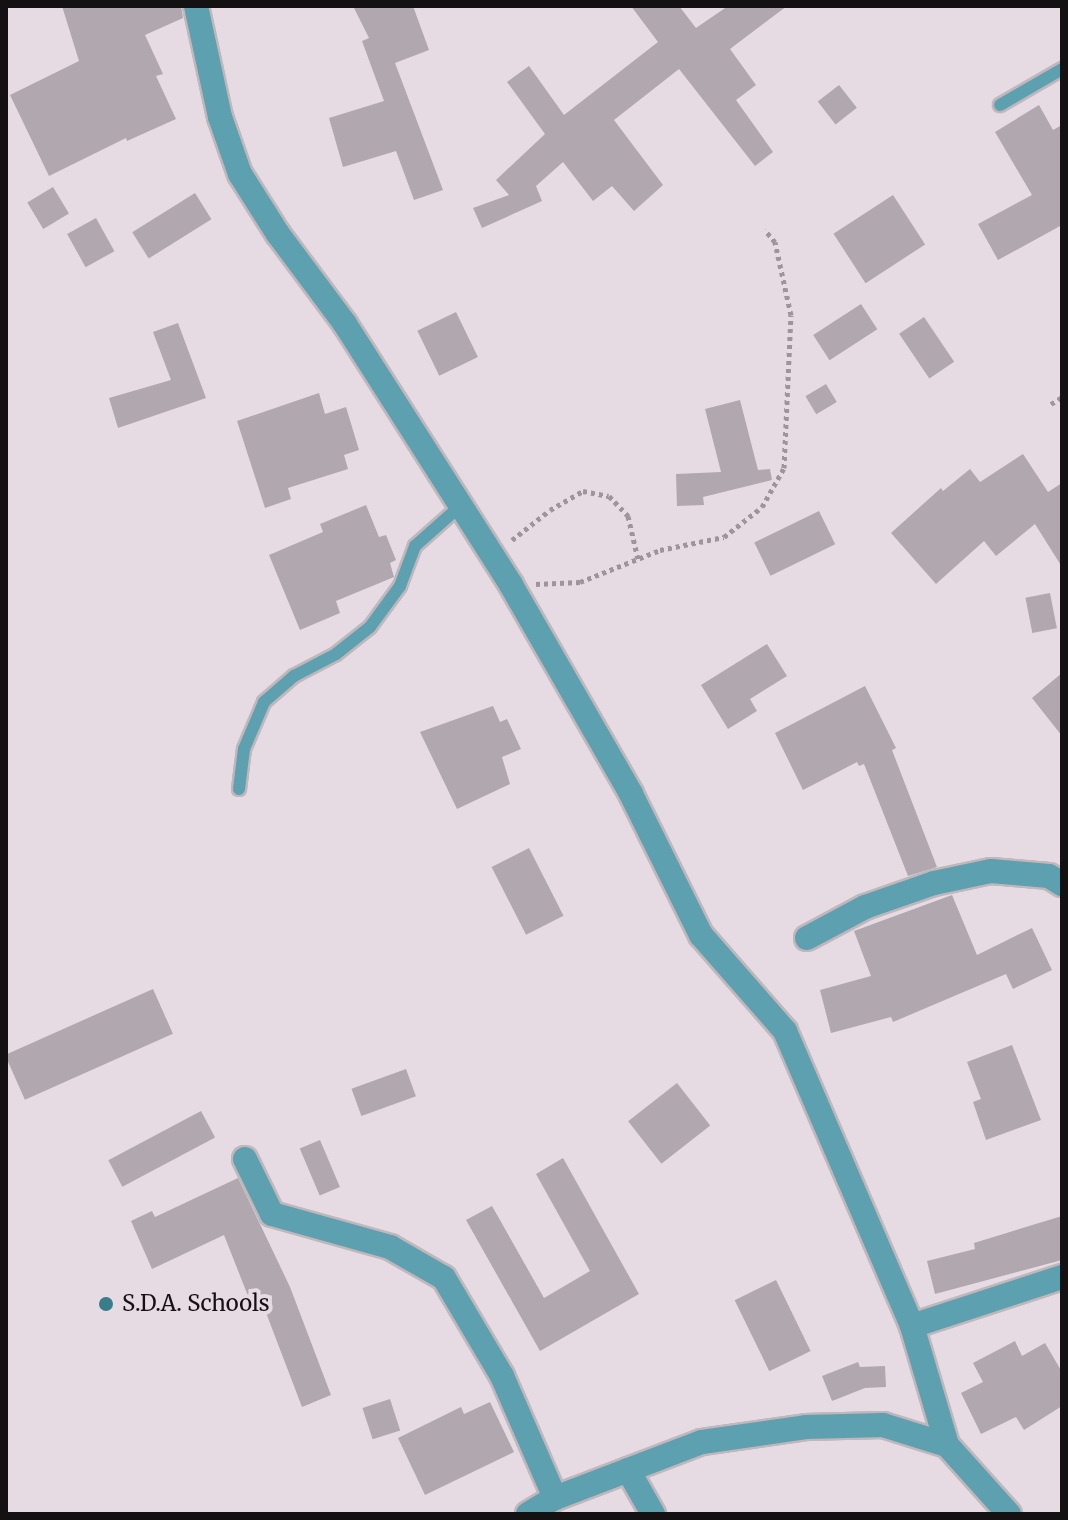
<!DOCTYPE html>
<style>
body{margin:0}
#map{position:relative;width:1068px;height:1520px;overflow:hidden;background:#e6dbe2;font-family:Merriweather,serif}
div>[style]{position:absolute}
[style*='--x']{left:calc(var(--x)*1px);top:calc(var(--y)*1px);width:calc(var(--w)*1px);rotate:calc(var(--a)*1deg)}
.building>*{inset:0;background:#b1a7ae;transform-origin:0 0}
.path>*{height:5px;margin-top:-2.5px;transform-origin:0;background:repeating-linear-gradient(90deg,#9d959b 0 4px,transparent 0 8px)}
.roads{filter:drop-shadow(2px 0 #c0b7bd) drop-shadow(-2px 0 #c0b7bd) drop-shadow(0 2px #c0b7bd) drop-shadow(0 -2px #c0b7bd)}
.lane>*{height:12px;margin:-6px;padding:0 6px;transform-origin:6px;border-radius:6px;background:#5da0af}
.street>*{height:24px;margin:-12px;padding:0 12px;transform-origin:12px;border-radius:12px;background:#5da0af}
.dots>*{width:22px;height:22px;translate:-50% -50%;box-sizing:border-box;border:4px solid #e6dbe2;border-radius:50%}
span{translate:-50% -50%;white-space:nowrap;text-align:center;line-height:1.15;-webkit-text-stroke:8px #e6dbe2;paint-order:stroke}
.poi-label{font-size:22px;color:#141113}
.left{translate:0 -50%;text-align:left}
.frame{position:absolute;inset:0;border:8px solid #141113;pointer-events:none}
</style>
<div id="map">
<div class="building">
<div style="clip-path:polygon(62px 6px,181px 6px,183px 18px,145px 35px,163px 74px,156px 76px,176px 119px,127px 141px,126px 138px,49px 176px,10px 95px,79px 61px)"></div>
<div style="clip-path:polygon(353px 6px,413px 6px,429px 50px,395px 63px,443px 190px,414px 200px,396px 151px,343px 167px,329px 118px,384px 101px,362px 41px,369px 38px)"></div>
<div style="clip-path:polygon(631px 6px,679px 6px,696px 28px,728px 6px,787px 6px,730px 49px,756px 85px,736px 100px,773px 152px,755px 166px,679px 69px,614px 120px,663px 185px,634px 211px,612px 186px,593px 201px,563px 162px,536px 186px,542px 201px,482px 228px,473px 208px,509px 195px,496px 180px,545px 134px,507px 82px,529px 66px,564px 115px,658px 42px)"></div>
<div style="left:839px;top:85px;width:29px;height:27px;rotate:52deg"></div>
<div style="clip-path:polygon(1039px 105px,1053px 130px,1062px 125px,1062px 225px,998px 260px,978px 224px,1032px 195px,995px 132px)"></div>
<div style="left:53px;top:187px;width:31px;height:30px;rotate:59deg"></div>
<div style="left:195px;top:193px;width:31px;height:74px;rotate:58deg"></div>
<div style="left:893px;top:195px;width:59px;height:71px;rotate:57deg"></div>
<div style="left:96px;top:218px;width:38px;height:33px;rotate:61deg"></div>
<div style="left:861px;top:304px;width:30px;height:57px;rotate:57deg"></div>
<div style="left:456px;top:312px;width:50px;height:43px;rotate:64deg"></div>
<div style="left:924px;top:317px;width:54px;height:30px;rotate:56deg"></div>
<div style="clip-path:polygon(178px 323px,206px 398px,118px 428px,109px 398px,171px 380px,153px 332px)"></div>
<div style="left:826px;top:384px;width:21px;height:24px;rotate:59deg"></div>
<div style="clip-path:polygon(319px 393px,325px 414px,346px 407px,359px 450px,344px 455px,348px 469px,288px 488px,291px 499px,265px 508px,237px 421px)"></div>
<div style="clip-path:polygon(740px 400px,758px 470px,770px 469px,772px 480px,703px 497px,704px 505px,677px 506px,676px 474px,721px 472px,705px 409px)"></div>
<div style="clip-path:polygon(1023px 454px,1048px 492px,1062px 483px,1062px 567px,1035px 524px,996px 556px,984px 541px,936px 584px,891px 533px,941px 488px,943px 491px,970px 469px,980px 482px)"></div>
<div style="clip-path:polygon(366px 505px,379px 537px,386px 535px,396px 560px,390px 563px,394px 577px,336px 601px,340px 613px,300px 630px,269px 555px,323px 532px,320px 524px)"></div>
<div style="left:819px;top:511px;width:37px;height:72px;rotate:64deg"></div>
<div style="left:1050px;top:593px;width:36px;height:25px;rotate:79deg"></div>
<div style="clip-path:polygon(767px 644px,787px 676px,750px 699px,757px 711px,728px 729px,701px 685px)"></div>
<div style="clip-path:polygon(1062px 673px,1062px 736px,1032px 698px)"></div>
<div style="clip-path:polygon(865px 686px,896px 748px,892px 750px,937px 867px,908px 876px,864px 764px,859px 766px,857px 762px,803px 790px,775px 733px)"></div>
<div style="clip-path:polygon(493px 706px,500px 722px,507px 719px,521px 749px,502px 757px,510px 784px,457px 809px,420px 732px)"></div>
<div style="left:529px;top:848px;width:76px;height:42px;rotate:63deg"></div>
<div style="clip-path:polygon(952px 895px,977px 955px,1032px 928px,1052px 970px,1013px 989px,1006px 974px,893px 1022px,891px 1017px,831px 1033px,820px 990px,871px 976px,854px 931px)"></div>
<div style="left:153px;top:989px;width:49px;height:162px;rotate:66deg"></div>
<div style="clip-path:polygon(1012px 1045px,1041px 1120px,986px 1140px,973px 1102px,981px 1099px,967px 1062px)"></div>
<div style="left:406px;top:1069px;width:29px;height:58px;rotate:70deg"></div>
<div style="left:677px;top:1083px;width:54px;height:62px;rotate:52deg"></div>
<div style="left:201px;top:1111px;width:30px;height:105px;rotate:62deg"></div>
<div style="left:320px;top:1140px;width:51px;height:22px;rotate:67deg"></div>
<div style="clip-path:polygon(563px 1158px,639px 1294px,540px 1351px,466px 1220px,492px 1206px,544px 1298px,590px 1271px,536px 1174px)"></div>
<div style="clip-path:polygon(238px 1178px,290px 1287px,331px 1395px,302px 1407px,260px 1297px,250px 1301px,224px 1235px,152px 1269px,131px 1221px,152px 1211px,155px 1217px)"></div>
<div style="clip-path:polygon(1062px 1216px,1062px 1260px,935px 1294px,927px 1261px,975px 1249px,974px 1243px)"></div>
<div style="left:776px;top:1280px;width:79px;height:46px;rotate:64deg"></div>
<div style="clip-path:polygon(1015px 1341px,1022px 1356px,1045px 1343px,1062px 1372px,1062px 1406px,1024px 1430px,1016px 1417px,981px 1434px,961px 1393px,983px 1382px,973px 1363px)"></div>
<div style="clip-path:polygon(858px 1362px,860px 1367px,885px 1366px,886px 1387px,865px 1388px,832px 1401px,822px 1376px)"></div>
<div style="left:390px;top:1399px;width:33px;height:29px;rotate:72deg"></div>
<div style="clip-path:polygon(490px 1402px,514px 1452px,425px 1495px,398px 1438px,461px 1407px,464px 1414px)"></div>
</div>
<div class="path">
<div style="--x:1051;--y:404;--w:13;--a:-32"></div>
<div style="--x:512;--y:540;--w:48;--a:-38.3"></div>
<div style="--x:550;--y:510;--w:38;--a:-30"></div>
<div style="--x:583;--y:491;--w:26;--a:11"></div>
<div style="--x:609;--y:496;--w:28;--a:46"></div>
<div style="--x:628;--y:516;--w:44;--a:76.9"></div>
<div style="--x:536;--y:584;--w:44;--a:-2.6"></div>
<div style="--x:580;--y:582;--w:86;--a:-21.8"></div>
<div style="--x:660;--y:550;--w:65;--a:-11.5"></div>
<div style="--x:724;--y:537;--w:48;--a:-38.3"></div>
<div style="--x:762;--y:507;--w:45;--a:-60.6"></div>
<div style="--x:784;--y:468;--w:153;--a:-87.4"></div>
<div style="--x:791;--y:315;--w:75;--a:-102.4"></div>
<div style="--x:775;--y:242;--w:16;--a:-130"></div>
</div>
<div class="roads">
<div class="lane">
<div style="--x:1000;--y:105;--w:72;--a:-30.1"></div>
<div style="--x:239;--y:789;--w:40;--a:-82.9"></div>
<div style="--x:244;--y:749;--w:51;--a:-66.9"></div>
<div style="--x:264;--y:702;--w:40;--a:-41"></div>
<div style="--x:294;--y:676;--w:47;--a:-27.6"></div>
<div style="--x:336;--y:654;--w:43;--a:-38.5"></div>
<div style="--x:370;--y:627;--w:51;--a:-53.8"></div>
<div style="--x:400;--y:586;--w:43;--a:-69.4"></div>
<div style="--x:415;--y:546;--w:60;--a:-41.6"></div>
</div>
<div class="street">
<div style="--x:196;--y:6;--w:114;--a:77.8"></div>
<div style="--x:220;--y:117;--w:60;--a:70.7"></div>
<div style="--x:240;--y:174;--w:71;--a:57.7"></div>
<div style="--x:278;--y:234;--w:112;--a:53.3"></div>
<div style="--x:345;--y:324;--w:309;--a:57.5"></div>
<div style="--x:511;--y:585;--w:241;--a:60.1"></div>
<div style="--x:631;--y:794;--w:157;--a:63.6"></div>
<div style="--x:701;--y:935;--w:128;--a:48.8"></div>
<div style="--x:785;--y:1031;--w:321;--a:66.7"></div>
<div style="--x:912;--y:1326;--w:124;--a:73.6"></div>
<div style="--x:807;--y:938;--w:66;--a:-28.1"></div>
<div style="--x:865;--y:907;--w:73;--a:-19.2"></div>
<div style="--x:934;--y:883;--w:58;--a:-11.9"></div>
<div style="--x:991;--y:871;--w:58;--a:4.9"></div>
<div style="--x:1049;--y:876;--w:15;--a:32"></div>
<div style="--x:245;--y:1159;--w:61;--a:63.9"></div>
<div style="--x:272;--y:1214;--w:123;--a:15.6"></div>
<div style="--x:390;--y:1247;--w:62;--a:29.9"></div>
<div style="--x:444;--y:1278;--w:114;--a:59.4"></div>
<div style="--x:502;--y:1376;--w:133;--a:66.5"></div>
<div style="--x:912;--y:1326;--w:158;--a:-18.1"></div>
<div style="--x:628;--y:1470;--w:51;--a:60.4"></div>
<div style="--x:528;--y:1514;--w:31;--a:-31"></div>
<div style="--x:555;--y:1498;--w:157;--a:-20.9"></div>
<div style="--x:702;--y:1442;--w:105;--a:-8.2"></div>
<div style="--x:806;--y:1427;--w:77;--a:-1.5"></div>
<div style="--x:883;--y:1425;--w:67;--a:17.4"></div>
<div style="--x:947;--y:1445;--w:93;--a:48.1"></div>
</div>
</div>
<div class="dots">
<div style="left:106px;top:1304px;background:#387d8b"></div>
</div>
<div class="poi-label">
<span class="left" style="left:122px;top:1304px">S.D.A. Schools</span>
</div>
<div class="frame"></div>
</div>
